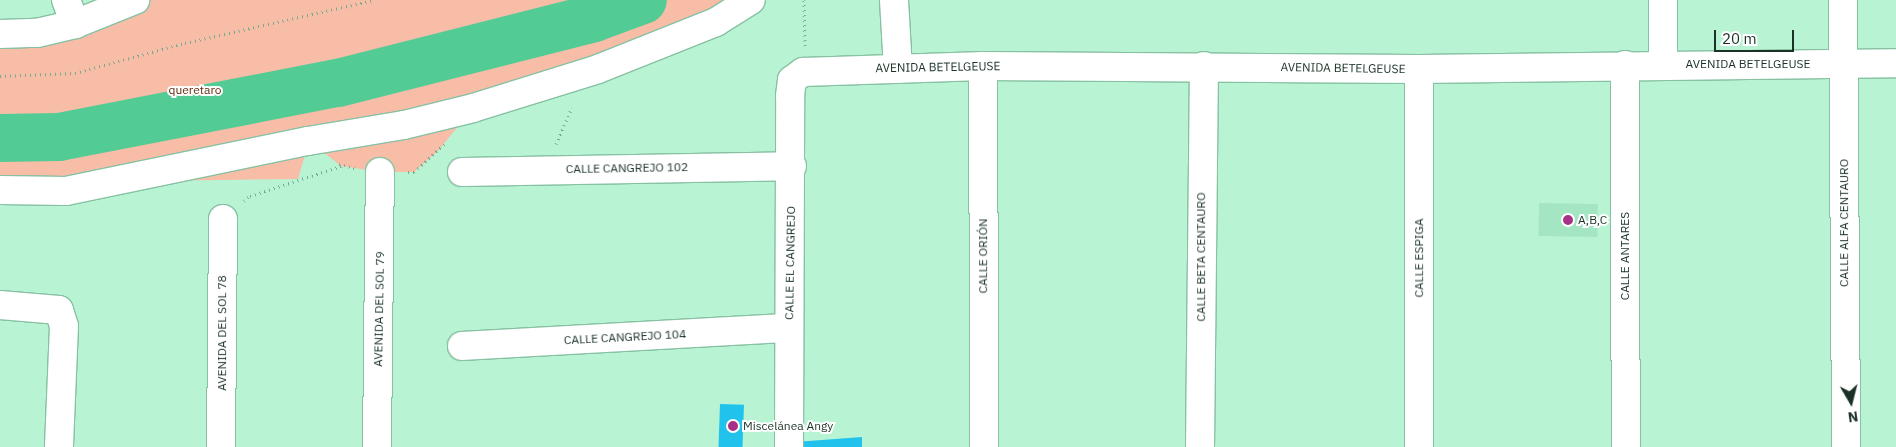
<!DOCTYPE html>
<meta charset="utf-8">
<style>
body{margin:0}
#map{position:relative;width:1896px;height:447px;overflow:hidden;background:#b8f4d4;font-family:"IBM Plex Sans",sans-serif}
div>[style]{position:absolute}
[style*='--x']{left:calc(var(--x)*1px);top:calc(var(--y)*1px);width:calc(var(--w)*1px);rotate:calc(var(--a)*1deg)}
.built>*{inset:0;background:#a4e6c3;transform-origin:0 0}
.green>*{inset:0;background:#f7bda7}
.river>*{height:48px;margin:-24px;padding:0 24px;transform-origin:24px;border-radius:24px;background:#53cb95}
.building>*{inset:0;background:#21c3ec;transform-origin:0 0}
.path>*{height:3px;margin-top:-1.5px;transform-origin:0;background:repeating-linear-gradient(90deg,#7aa890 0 1px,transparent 0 5px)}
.roads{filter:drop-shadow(1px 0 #87c1a3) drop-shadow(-1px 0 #87c1a3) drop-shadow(0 1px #87c1a3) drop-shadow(0 -1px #87c1a3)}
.minor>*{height:28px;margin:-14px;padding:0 14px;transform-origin:14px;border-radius:14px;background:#fff}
.major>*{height:28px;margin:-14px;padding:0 14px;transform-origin:14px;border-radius:14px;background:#fff}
.dots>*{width:14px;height:14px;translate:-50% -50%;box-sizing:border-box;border:2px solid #fff;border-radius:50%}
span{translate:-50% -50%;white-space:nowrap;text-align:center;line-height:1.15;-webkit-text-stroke:4px #fff;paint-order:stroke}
.street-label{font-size:12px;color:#1a3226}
.park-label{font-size:12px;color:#65260a}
.poi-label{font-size:12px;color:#1a3226}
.left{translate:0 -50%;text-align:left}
.north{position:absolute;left:1826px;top:377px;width:50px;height:50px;-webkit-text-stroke:4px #fff;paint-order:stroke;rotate:172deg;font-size:14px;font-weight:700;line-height:20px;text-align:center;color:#1a3226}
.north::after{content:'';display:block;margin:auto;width:18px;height:22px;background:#1a3226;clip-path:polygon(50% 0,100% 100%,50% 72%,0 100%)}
.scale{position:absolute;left:1714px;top:30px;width:80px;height:22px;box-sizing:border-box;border:2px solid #1a3226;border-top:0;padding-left:6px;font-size:15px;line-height:18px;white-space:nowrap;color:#1a3226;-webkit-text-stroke:4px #fff;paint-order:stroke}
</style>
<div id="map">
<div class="built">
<div style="left:1539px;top:203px;width:59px;height:33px;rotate:1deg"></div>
</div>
<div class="green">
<div style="clip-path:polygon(135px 0,729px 0,473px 108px,438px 151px,414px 172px,380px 172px,341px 166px,309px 141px,298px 179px,0 183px,0 27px)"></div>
</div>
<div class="river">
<div style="--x:0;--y:138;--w:59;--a:-1"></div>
<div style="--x:59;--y:137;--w:284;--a:-11"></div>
<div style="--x:338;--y:83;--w:264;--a:-14.2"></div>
<div style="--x:594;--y:18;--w:52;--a:-20.2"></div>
</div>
<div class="building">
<div style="left:720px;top:404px;width:24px;height:43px;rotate:2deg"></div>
<div style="clip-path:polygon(862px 437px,862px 447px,795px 447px,795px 442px)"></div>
</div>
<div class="path">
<div style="--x:804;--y:0;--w:46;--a:88.8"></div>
<div style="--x:0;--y:76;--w:75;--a:-2.3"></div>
<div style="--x:75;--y:73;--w:114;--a:-15.3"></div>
<div style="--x:185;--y:43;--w:194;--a:-12.8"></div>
<div style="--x:556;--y:144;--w:40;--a:-66.6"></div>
<div style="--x:339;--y:164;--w:16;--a:15"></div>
<div style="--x:408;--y:172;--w:6;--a:0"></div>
<div style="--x:414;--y:172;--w:42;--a:-43.1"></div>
<div style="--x:244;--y:201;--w:8;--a:-40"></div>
<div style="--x:250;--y:196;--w:96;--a:-18.2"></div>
</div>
<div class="roads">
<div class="minor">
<div style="--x:66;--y:0;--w:26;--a:69"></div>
<div style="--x:894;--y:0;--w:69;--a:86.7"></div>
<div style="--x:1663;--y:0;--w:65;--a:90"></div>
<div style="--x:1843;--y:0;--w:447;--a:89.6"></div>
<div style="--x:0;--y:34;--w:37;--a:-2"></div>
<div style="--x:37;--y:33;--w:39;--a:-13"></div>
<div style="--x:75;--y:24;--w:65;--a:-21.8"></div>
<div style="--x:1625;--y:65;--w:382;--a:89.9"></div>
<div style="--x:983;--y:66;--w:381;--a:89.8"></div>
<div style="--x:462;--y:172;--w:330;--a:-1"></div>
<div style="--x:0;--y:305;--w:59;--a:4.8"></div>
<div style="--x:59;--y:310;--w:17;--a:73"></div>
<div style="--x:64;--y:326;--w:121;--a:92.4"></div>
<div style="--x:462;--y:346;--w:327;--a:-3.2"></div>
<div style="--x:221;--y:447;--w:228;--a:-89.5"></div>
<div style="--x:377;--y:447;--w:275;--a:-89.4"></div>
<div style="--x:789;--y:447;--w:351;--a:-89.8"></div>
<div style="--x:790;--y:96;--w:16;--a:-83"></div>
<div style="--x:792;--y:80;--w:14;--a:-36"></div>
<div style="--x:803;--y:72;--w:180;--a:-1.9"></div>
<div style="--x:983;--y:66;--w:436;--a:0.4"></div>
<div style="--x:1419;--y:69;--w:477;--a:-0.7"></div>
<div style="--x:1200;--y:447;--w:381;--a:-89.4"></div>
<div style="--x:1419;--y:447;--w:378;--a:-90"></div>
</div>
<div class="major">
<div style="--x:0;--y:190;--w:66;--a:0.9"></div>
<div style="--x:66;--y:191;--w:247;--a:-11.7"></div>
<div style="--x:308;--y:141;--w:97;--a:-9.5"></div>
<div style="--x:404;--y:125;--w:71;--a:-13.8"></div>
<div style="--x:473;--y:108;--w:131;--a:-17.3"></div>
<div style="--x:598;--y:69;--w:127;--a:-21.7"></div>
<div style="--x:716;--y:22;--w:41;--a:-32.2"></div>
</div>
</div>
<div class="dots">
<div style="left:1568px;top:220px;background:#a83087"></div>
<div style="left:733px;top:426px;background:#a83087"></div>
</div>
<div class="street-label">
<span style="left:1748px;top:64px">AVENIDA BETELGEUSE</span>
<span style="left:938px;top:67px;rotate:-1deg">AVENIDA BETELGEUSE</span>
<span style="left:1343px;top:68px;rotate:1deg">AVENIDA BETELGEUSE</span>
<span style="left:627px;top:168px;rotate:-1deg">CALLE CANGREJO 102</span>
<span style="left:1844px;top:223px;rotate:-90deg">CALLE ALFA CENTAURO</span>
<span style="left:983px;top:256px;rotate:-90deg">CALLE ORIÓN</span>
<span style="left:1625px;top:256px;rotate:-90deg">CALLE ANTARES</span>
<span style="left:1201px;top:257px;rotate:-90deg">CALLE BETA CENTAURO</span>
<span style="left:1419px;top:258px;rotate:-90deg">CALLE ESPIGA</span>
<span style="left:790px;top:263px;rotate:-89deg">CALLE EL CANGREJO</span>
<span style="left:379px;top:309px;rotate:-89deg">AVENIDA DEL SOL 79</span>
<span style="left:222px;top:333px;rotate:-90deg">AVENIDA DEL SOL 78</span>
<span style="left:625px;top:337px;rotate:-3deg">CALLE CANGREJO 104</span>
</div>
<div class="park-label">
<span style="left:195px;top:90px">queretaro</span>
</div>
<div class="poi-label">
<span class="left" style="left:1578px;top:220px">A,B,C</span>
<span class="left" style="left:743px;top:426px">Miscelánea Angy</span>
</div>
<div class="north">N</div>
<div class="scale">20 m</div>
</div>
